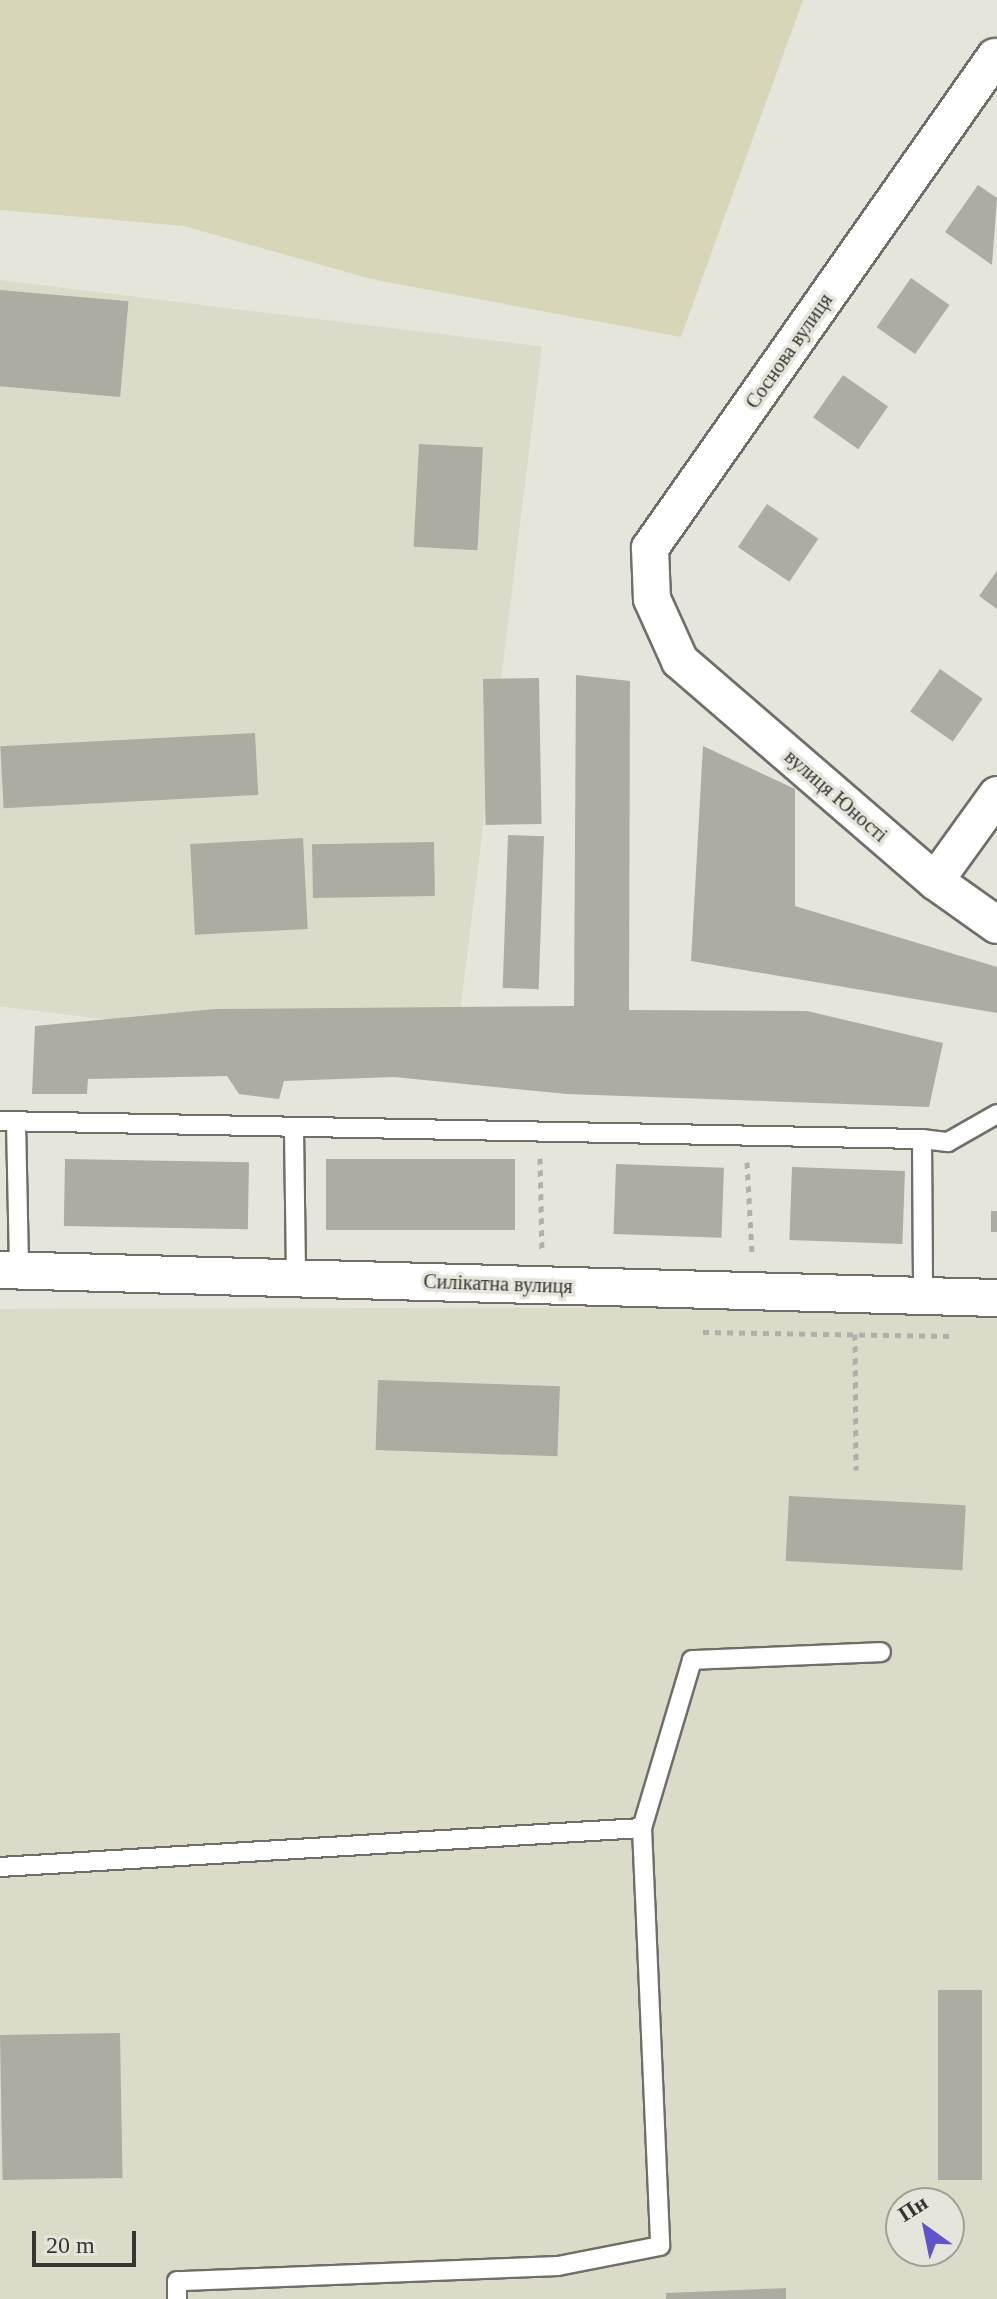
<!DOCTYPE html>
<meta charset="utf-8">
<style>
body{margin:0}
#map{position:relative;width:997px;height:2299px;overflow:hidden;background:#e6e5dc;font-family:Georgia,serif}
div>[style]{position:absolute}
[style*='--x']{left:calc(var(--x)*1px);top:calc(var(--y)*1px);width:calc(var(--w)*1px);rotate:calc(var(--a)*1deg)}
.built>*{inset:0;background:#dcdbca;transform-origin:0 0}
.green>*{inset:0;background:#d8d6b9}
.building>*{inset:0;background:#acaca3;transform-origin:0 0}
.path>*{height:5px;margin-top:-2.5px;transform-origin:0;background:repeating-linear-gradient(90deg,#b0afa8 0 6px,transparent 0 12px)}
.roads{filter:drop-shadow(2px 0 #706f67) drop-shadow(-2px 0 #706f67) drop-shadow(0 2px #706f67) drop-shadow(0 -2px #706f67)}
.service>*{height:18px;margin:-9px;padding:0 9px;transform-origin:9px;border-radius:9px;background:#fff}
.minor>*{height:36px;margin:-18px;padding:0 18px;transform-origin:18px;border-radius:18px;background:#fff}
span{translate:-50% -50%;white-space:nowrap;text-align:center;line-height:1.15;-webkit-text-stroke:7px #e6e5dc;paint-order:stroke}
.street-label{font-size:20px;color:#353531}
.north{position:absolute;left:885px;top:2187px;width:80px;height:80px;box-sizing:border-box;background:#e6e5dc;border:2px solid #9f9f98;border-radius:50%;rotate:327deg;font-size:22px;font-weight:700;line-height:32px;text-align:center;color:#353531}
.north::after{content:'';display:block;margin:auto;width:28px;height:36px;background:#6153cc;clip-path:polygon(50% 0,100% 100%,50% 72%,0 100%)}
.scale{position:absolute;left:32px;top:2231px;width:104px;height:36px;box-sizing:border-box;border:4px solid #353531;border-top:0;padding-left:10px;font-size:24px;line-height:28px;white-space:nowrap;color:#353531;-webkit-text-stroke:6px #e6e5dc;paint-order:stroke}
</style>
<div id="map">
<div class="built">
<div style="left:0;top:280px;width:546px;height:721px;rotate:7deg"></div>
<div style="clip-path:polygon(evenodd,751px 1307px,997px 1314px,997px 2299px,0 2299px,0 1309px,751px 1307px,901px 2203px,949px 2203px,949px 2251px,901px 2251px,901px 2203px)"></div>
</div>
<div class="green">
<div style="clip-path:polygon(0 0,803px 0,681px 337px,371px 279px,184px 226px,0 210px)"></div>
</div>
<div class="building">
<div style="clip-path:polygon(978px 185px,997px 198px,992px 265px,945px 232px)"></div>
<div style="left:911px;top:278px;width:47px;height:60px;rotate:35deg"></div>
<div style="left:0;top:290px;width:129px;height:96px;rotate:5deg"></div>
<div style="left:843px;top:375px;width:55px;height:52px;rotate:35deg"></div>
<div style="left:419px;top:444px;width:64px;height:103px;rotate:3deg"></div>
<div style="left:767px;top:504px;width:62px;height:52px;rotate:34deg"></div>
<div style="clip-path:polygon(997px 571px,997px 609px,979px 596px)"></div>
<div style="left:940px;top:669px;width:52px;height:52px;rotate:35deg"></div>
<div style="clip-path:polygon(576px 675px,630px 681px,629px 1010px,807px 1011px,943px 1043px,929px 1107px,567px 1094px,394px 1077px,284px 1081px,279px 1099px,239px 1094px,227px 1076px,88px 1079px,87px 1094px,32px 1094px,35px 1026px,215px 1009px,574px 1006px)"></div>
<div style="left:539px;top:678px;width:146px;height:56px;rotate:89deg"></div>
<div style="left:255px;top:733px;width:62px;height:255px;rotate:87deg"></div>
<div style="clip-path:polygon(703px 746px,795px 789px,795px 906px,997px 967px,997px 1013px,691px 961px)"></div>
<div style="left:508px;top:835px;width:36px;height:153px;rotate:2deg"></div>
<div style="left:303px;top:838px;width:91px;height:113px;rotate:87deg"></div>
<div style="left:434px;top:842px;width:54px;height:122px;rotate:89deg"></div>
<div style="left:65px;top:1159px;width:184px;height:67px;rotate:1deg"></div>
<div style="left:326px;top:1159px;width:189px;height:71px"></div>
<div style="left:616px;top:1164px;width:108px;height:70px;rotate:2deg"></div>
<div style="left:792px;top:1167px;width:113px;height:73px;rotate:2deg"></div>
<div style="left:991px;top:1211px;width:6px;height:21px"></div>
<div style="left:378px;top:1380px;width:182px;height:70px;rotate:2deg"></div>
<div style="left:789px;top:1496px;width:177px;height:65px;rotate:3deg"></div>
<div style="left:938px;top:1990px;width:44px;height:190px"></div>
<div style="left:120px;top:2033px;width:145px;height:120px;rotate:89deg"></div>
<div style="clip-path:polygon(786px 2288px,786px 2299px,666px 2299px,666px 2293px)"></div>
</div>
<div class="path">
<div style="--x:540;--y:1158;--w:94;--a:88.8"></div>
<div style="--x:747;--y:1162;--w:93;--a:86.9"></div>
<div style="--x:703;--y:1332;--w:249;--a:0.9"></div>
<div style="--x:855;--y:1334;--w:136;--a:89.6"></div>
</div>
<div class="roads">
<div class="service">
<div style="--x:0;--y:1121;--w:922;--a:1.12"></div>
<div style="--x:922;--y:1139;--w:157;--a:89.6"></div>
<div style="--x:16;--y:1122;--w:149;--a:88.8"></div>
<div style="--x:294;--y:1130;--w:148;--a:89.2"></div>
<div style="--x:922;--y:1139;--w:26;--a:7"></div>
<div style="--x:948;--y:1142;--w:56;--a:-29.7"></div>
<div style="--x:642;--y:1828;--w:175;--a:-73.4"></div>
<div style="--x:692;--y:1660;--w:189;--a:-2.4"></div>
<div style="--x:0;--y:1867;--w:643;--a:-3.48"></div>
<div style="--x:642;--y:1828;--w:418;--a:87.5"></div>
<div style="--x:660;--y:2246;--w:104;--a:168.9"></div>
<div style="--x:558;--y:2266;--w:381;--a:177.7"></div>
<div style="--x:177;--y:2281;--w:18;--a:90"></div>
</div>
<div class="minor">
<div style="--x:995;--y:57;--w:600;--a:125.09"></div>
<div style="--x:650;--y:548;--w:51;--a:87.8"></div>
<div style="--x:652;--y:599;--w:68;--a:65.7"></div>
<div style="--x:680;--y:661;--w:337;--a:40.8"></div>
<div style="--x:935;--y:881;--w:76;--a:35.4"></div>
<div style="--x:935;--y:881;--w:106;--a:-54.2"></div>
<div style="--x:0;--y:1270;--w:997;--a:1.61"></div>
</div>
</div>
<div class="street-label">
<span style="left:789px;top:351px;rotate:-55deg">Соснова вулиця</span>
<span style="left:836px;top:796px;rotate:41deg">вулиця Юності</span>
<span style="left:498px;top:1284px;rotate:2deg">Силікатна вулиця</span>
</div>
<div class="north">Пн</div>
<div class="scale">20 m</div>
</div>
